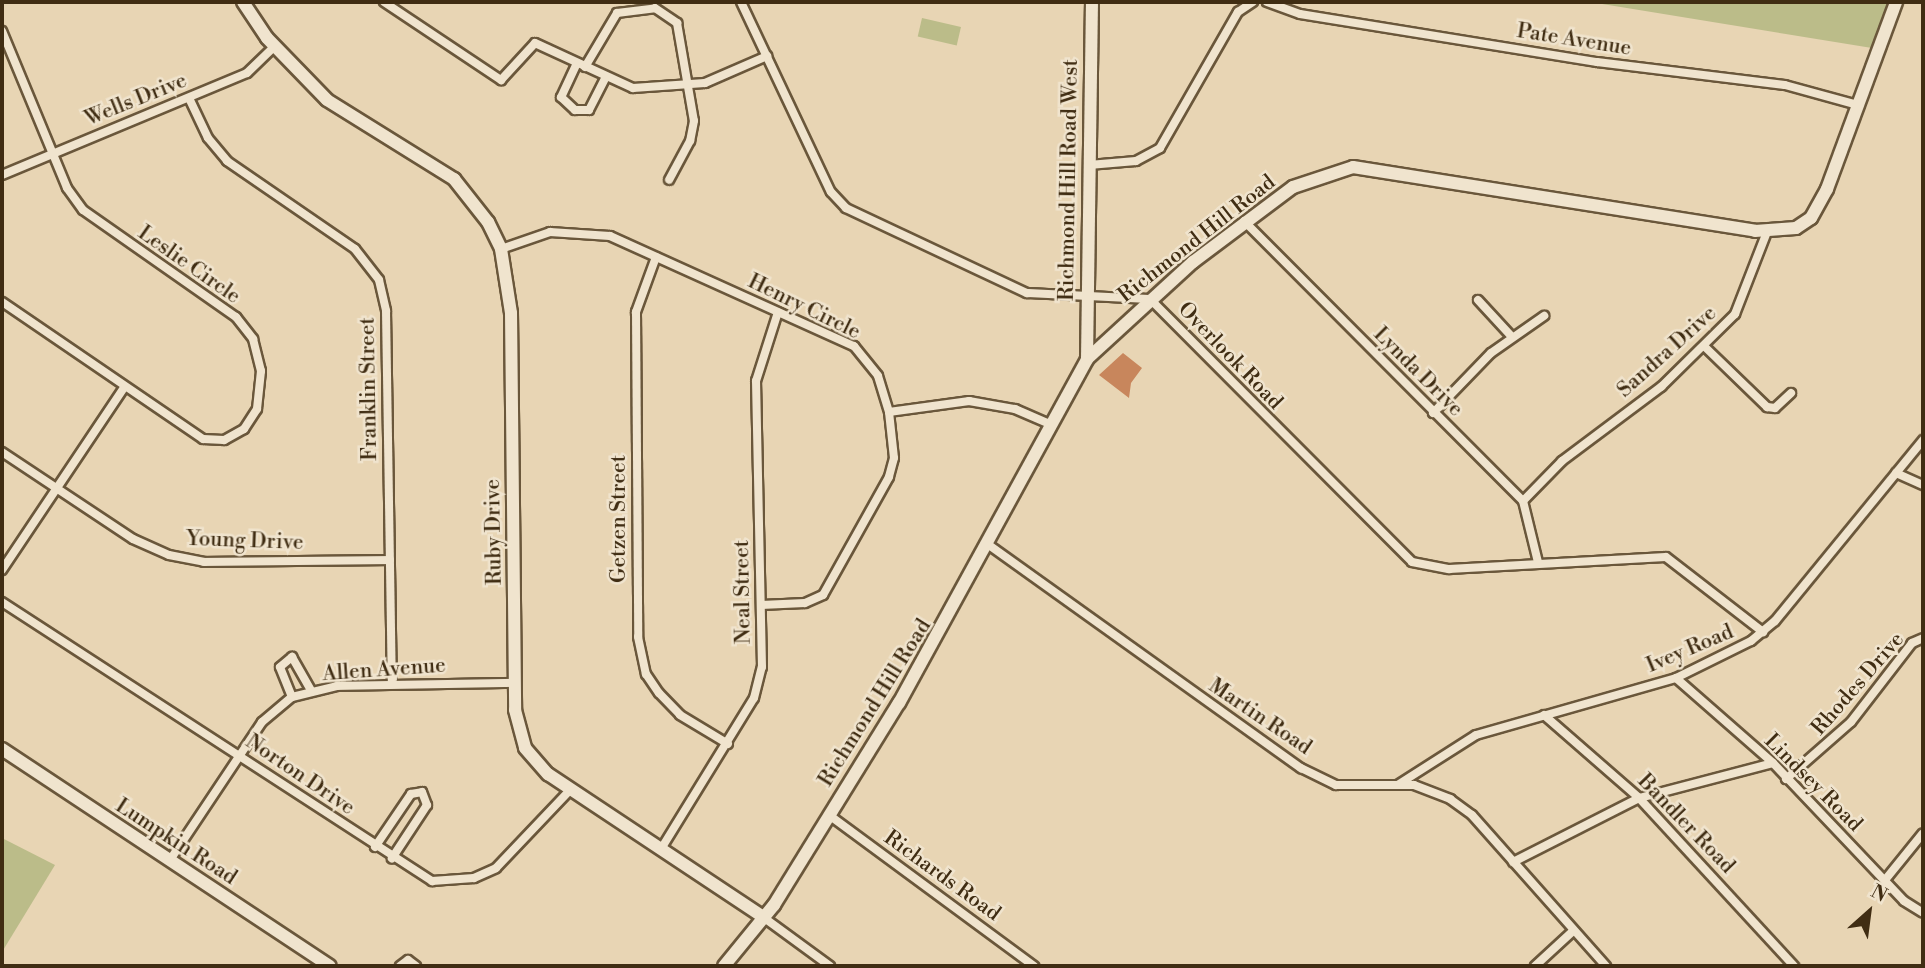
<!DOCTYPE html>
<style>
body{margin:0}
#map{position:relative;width:1925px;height:968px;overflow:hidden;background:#e8d5b4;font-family:"Libre Bodoni",serif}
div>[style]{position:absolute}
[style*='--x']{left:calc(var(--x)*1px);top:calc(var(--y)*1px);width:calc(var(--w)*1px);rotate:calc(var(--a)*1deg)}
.green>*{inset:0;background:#bbbc89;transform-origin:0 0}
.building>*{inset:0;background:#c8865c}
.roads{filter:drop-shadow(2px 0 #6a573b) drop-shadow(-2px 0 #6a573b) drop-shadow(0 2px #6a573b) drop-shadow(0 -2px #6a573b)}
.street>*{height:8px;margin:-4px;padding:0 4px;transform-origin:4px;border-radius:4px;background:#f0e4ce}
.secondary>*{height:12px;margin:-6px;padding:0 6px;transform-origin:6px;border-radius:6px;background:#f0e4ce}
span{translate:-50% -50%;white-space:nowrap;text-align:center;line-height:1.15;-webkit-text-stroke:5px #f0e4ce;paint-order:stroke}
.street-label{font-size:21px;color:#402d13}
.frame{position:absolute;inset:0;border:4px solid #402d13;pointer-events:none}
.north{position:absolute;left:1834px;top:877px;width:70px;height:70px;-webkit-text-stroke:5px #f0e4ce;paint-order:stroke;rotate:28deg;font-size:19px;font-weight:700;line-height:28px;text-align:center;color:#402d13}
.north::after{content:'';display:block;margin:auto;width:24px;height:32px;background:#402d13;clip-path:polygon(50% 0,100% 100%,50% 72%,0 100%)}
</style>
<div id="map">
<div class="green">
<div style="clip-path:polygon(1590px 2px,1892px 2px,1872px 48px)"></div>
<div style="left:922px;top:18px;width:40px;height:19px;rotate:13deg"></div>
<div style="clip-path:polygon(2px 838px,55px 865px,2px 952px)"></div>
</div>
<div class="building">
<div style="clip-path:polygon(1123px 353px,1142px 368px,1131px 383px,1129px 398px,1099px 375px)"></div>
</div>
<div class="roads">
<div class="street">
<div style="--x:384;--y:2;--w:141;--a:33.7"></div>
<div style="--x:501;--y:80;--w:50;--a:-47.4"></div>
<div style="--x:535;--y:43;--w:108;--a:24.7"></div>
<div style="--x:633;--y:88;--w:72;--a:-4"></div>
<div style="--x:705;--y:83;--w:68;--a:-23.5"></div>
<div style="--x:741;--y:2;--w:210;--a:64.7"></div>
<div style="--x:831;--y:192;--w:22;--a:47"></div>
<div style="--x:846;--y:208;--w:200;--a:25.2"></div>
<div style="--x:1027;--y:293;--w:123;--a:2.8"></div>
<div style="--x:1150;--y:299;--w:371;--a:45.1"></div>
<div style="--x:1412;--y:562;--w:38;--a:11"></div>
<div style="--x:1449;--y:569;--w:217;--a:-3.2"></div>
<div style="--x:1666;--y:557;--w:123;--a:37.7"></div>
<div style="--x:1267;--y:2;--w:35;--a:20"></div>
<div style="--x:1300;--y:14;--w:301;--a:9.2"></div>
<div style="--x:1597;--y:62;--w:189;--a:7"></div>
<div style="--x:1785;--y:85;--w:76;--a:15.3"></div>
<div style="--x:2;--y:31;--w:170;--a:67.5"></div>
<div style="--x:67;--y:188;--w:27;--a:54"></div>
<div style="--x:83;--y:210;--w:187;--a:35"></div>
<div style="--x:236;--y:317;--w:28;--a:52"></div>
<div style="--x:253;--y:339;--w:33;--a:76"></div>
<div style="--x:261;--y:371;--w:38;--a:96"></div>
<div style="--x:257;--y:409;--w:24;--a:123"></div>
<div style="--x:244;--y:429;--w:23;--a:151"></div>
<div style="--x:224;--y:440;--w:21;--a:-177"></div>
<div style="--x:203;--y:439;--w:243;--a:-145.7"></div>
<div style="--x:577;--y:63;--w:38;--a:115"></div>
<div style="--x:561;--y:97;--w:19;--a:43"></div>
<div style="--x:575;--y:110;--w:14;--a:0"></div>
<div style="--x:589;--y:110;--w:36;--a:-63"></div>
<div style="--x:585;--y:67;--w:63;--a:-59.3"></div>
<div style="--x:617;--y:13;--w:38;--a:-7"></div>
<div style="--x:655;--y:8;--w:27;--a:34"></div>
<div style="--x:677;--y:23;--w:99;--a:80.2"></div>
<div style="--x:694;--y:121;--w:20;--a:101"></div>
<div style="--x:690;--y:141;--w:44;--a:118.3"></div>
<div style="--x:189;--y:98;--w:44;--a:64.6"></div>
<div style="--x:208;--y:138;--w:30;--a:50"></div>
<div style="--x:227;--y:161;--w:155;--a:34.5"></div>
<div style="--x:355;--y:249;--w:39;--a:52"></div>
<div style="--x:379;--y:280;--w:32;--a:77"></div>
<div style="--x:386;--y:311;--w:372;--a:89.1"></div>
<div style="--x:1089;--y:165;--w:47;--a:-4.9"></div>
<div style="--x:1136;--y:161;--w:27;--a:-28"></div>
<div style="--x:1160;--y:148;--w:157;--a:-60.2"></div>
<div style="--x:1238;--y:12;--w:18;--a:-34"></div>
<div style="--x:2;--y:175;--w:265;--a:-22.6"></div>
<div style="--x:247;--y:73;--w:39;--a:-44"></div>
<div style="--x:1244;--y:221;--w:395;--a:45.1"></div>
<div style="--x:1523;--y:501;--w:63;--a:76.2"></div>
<div style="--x:501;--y:249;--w:52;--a:-19.1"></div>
<div style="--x:550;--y:232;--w:60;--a:3.8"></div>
<div style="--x:610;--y:236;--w:268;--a:24.3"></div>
<div style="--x:854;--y:346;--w:38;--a:51"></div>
<div style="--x:878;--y:376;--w:38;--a:73"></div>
<div style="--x:889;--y:412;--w:46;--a:83.8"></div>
<div style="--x:894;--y:458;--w:20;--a:105"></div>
<div style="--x:889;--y:477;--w:135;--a:119.2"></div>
<div style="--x:823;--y:595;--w:20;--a:156"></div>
<div style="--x:805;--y:603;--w:44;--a:177.4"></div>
<div style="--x:656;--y:257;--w:59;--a:110"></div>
<div style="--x:636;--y:312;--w:325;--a:89.6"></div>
<div style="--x:638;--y:637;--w:38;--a:78"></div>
<div style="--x:646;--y:674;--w:23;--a:56"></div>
<div style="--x:659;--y:693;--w:30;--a:46"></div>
<div style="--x:680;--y:715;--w:56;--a:31.1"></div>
<div style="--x:1478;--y:300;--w:50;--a:47.4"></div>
<div style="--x:1704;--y:346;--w:88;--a:44.1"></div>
<div style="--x:1767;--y:407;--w:8;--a:7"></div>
<div style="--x:1775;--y:408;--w:22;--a:-43"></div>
<div style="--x:889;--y:412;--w:81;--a:-7.8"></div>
<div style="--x:969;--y:401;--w:47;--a:9.9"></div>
<div style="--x:1015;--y:409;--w:40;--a:23.4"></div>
<div style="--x:1433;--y:413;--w:83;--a:-46"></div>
<div style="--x:1491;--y:353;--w:65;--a:-34.9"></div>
<div style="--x:2;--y:452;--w:157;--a:33.6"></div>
<div style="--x:133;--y:539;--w:39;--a:24"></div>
<div style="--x:169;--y:555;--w:36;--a:11"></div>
<div style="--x:204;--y:562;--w:186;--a:-0.6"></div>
<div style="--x:1896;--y:473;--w:30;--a:24"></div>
<div style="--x:1523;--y:501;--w:56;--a:-45.7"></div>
<div style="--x:1562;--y:461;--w:124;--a:-36.8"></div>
<div style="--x:1661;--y:387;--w:104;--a:-44.6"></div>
<div style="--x:1735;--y:314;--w:88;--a:-68.7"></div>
<div style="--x:989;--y:545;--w:384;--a:35.6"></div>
<div style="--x:1301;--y:768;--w:39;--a:26"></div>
<div style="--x:1336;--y:785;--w:78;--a:0"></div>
<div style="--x:1414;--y:785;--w:39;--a:21"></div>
<div style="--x:1450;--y:799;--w:27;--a:36"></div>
<div style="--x:1472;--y:815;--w:202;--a:48.4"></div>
<div style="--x:2;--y:570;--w:218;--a:-56.2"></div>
<div style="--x:2;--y:602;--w:513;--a:32.98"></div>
<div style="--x:432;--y:881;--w:42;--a:-4.1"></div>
<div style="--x:474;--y:878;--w:24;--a:-24"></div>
<div style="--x:496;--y:868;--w:109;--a:-46.5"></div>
<div style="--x:1676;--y:678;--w:129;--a:41.2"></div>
<div style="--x:1773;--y:763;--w:190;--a:46.5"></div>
<div style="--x:1904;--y:901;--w:22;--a:32"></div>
<div style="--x:292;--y:697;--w:32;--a:-112"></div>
<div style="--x:280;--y:667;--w:16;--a:-40"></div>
<div style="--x:292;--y:657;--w:40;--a:60.3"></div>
<div style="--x:1544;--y:715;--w:126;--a:41.1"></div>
<div style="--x:1639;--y:798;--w:229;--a:47.3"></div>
<div style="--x:1786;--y:779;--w:86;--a:-41.2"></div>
<div style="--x:1851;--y:722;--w:100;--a:-52.3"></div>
<div style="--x:1912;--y:643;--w:12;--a:-24"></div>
<div style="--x:1399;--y:784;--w:91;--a:-32.5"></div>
<div style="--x:1476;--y:735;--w:208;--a:-15.9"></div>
<div style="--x:1676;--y:678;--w:84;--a:-26.3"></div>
<div style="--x:1751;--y:641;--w:31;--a:-40"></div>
<div style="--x:1775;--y:621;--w:234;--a:-50.7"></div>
<div style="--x:829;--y:815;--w:255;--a:36.4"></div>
<div style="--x:375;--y:847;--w:64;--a:-55.8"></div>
<div style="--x:411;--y:794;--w:11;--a:-10"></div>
<div style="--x:422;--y:792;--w:14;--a:69"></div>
<div style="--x:427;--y:805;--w:64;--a:123.4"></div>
<div style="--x:661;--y:849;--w:177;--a:-58.4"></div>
<div style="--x:754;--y:698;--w:32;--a:-76"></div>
<div style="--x:762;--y:667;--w:286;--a:-91.2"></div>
<div style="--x:756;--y:381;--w:72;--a:-72.3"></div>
<div style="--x:170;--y:860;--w:166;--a:-56.3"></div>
<div style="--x:262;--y:722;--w:39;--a:-40"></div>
<div style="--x:292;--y:697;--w:46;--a:-13.7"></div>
<div style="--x:337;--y:686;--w:178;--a:-1"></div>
<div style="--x:1513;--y:862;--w:141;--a:-26.9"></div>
<div style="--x:1639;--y:798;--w:138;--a:-14.6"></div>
<div style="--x:1885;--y:880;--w:60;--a:-51"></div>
<div style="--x:763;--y:917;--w:83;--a:36.2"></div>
<div style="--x:400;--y:966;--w:10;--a:-37"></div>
<div style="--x:408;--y:960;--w:10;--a:37"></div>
<div style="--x:1535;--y:966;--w:52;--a:-42.6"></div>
</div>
<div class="secondary">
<div style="--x:243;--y:2;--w:43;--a:56.3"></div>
<div style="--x:267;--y:38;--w:86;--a:45.9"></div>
<div style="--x:327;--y:100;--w:150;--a:31.9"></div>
<div style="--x:454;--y:179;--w:55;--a:51.7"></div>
<div style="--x:488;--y:222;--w:30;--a:64"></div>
<div style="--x:501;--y:249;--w:65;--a:81.1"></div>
<div style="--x:511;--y:313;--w:397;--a:89.4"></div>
<div style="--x:515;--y:710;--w:39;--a:75"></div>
<div style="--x:525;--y:748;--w:35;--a:49"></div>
<div style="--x:548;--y:774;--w:258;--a:33.6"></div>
<div style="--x:1087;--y:359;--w:357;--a:-89.2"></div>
<div style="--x:2;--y:749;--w:393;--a:33.5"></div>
<div style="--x:724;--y:966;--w:79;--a:-50.7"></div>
<div style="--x:774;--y:905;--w:238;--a:-58.3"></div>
<div style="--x:899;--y:703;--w:392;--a:-61.3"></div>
<div style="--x:1087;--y:359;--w:144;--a:-42.5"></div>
<div style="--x:1193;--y:262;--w:125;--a:-36.9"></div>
<div style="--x:1293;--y:187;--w:63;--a:-18.4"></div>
<div style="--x:1353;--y:167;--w:407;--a:9"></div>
<div style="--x:1755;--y:231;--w:41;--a:-4.2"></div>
<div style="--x:1796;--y:228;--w:18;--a:-34"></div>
<div style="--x:1811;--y:218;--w:33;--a:-61"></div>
<div style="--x:1827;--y:189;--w:199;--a:-69.7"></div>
</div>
</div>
<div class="street-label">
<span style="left:1574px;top:40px;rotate:9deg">Pate Avenue</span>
<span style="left:136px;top:100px;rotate:-22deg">Wells Drive</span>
<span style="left:1069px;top:180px;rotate:-89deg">Richmond Hill Road West</span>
<span style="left:1197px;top:239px;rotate:-38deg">Richmond Hill Road</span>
<span style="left:189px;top:265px;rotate:35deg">Leslie Circle</span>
<span style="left:804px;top:307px;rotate:26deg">Henry Circle</span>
<span style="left:1667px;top:352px;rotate:-42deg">Sandra Drive</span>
<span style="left:1230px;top:356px;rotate:46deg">Overlook Road</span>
<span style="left:1418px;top:372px;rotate:45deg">Lynda Drive</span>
<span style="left:369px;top:389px;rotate:-91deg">Franklin Street</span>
<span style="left:619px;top:519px;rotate:-90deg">Getzen Street</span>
<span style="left:494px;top:532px;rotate:-91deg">Ruby Drive</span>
<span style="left:245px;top:541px;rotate:2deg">Young Drive</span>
<span style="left:743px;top:592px;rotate:-91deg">Neal Street</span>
<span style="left:1690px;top:649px;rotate:-23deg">Ivey Road</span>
<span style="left:384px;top:670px;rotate:-4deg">Allen Avenue</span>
<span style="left:1858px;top:684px;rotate:-49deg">Rhodes Drive</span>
<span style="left:875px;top:703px;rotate:-58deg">Richmond Hill Road</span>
<span style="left:1260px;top:717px;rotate:34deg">Martin Road</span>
<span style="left:300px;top:775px;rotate:34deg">Norton Drive</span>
<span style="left:1813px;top:783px;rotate:45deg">Lindsey Road</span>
<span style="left:1686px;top:824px;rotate:46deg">Bandler Road</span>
<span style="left:176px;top:842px;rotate:33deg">Lumpkin Road</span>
<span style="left:942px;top:876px;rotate:36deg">Richards Road</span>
</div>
<div class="frame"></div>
<div class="north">N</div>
</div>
